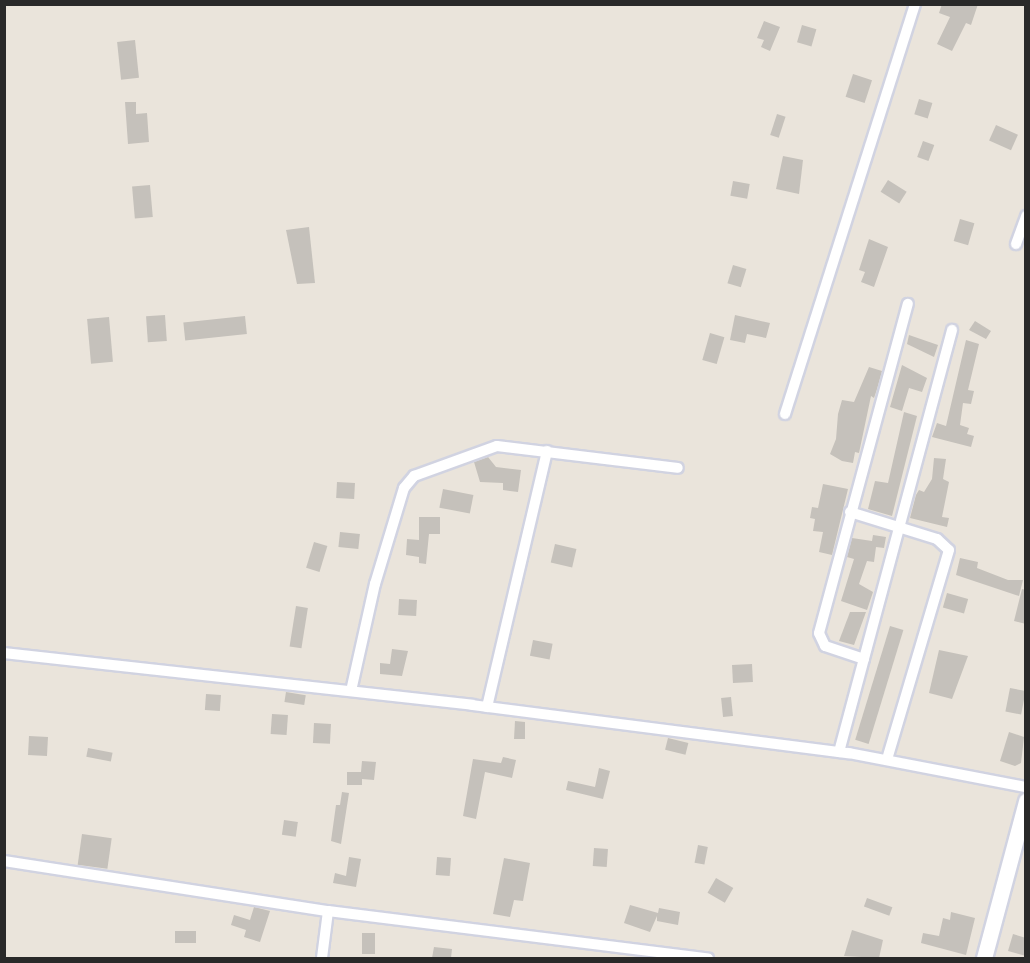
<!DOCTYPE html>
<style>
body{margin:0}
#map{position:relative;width:1030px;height:963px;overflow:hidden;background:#eae4db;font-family:"Open Sans",sans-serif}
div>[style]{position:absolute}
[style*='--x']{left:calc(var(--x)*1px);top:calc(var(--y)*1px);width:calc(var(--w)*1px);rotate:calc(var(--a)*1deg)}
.building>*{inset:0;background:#c5c1bb;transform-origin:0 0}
.roads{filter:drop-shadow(2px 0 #d1d3e1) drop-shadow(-2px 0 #d1d3e1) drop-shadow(0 2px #d1d3e1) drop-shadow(0 -2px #d1d3e1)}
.street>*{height:10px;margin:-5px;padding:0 5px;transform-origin:5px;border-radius:5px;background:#fff}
.secondary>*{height:15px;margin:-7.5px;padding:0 7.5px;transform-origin:7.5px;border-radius:7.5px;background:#fff}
span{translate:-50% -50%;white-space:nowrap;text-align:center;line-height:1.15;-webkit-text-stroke:6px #fff;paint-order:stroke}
.frame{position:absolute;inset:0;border:6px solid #292929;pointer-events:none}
</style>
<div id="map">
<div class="building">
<div style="clip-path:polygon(942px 4px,978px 4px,971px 25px,966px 23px,952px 51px,937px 44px,950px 17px,939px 13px)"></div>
<div style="clip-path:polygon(764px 21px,780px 27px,770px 51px,761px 47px,764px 40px,757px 38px)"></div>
<div style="left:802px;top:25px;width:15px;height:18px;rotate:16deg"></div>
<div style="left:135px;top:40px;width:38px;height:18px;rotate:84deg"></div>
<div style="left:853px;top:74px;width:20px;height:24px;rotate:18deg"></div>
<div style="left:919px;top:99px;width:14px;height:16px;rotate:17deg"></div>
<div style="clip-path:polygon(125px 102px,136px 102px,136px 114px,147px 113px,149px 142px,128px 144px)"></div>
<div style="left:777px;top:114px;width:9px;height:22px;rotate:18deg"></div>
<div style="left:996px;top:125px;width:24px;height:17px;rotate:24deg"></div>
<div style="left:923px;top:141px;width:12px;height:17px;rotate:20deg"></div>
<div style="clip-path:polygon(783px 156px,803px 160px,799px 194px,776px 189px)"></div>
<div style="left:888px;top:180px;width:22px;height:14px;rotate:32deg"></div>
<div style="left:733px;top:181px;width:17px;height:15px;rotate:10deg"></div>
<div style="left:150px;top:185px;width:32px;height:18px;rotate:85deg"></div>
<div style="left:960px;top:219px;width:15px;height:23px;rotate:16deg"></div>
<div style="clip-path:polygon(309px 227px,315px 283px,297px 284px,286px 230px)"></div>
<div style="clip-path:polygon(869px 239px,888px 247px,874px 287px,861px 282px,865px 272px,859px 270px)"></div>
<div style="left:733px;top:265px;width:14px;height:19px;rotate:17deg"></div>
<div style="left:165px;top:315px;width:26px;height:19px;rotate:86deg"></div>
<div style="clip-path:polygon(735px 315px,770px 323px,766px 338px,747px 334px,745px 343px,730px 340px)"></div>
<div style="left:245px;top:316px;width:18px;height:62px;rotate:84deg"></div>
<div style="left:109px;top:317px;width:45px;height:22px;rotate:85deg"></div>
<div style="clip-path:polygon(975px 321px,991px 331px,986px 339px,969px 330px)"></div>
<div style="left:710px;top:333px;width:15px;height:28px;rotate:16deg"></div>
<div style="clip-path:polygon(909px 335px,938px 345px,934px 357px,907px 344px)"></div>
<div style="clip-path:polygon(966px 340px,979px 344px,968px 390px,974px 391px,971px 404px,963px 403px,960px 425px,969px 428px,967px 434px,974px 436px,971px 447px,932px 437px,937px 423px,946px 426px)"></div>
<div style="clip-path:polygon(902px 365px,927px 378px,922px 392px,909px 388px,902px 411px,890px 407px)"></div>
<div style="clip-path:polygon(869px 367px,882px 371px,877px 389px,874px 398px,871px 396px,859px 453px,855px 452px,853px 463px,842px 461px,830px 454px,836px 439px,838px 414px,842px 400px,854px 402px)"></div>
<div style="clip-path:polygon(904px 412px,917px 416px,892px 516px,868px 509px,875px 481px,888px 483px)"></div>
<div style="clip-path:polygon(488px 457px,496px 467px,521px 470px,518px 492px,503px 490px,503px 483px,480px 482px,474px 462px)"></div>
<div style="clip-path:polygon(934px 458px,946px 459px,943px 479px,949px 482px,942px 517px,949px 518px,947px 527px,910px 518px,916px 495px,919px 490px,924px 492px,932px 479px)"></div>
<div style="left:337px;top:482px;width:18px;height:16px;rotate:3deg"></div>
<div style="clip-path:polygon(823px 484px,848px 489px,832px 555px,819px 552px,823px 532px,813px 531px,815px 519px,810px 518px,812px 507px,818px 508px)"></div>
<div style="left:443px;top:489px;width:31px;height:19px;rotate:11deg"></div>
<div style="clip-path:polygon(419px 517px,440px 517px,440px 534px,429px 534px,426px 564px,419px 563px,419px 557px,406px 555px,407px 539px,419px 540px)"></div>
<div style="left:340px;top:532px;width:20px;height:15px;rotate:6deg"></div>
<div style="clip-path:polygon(873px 535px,886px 537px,884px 548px,876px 547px,874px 562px,867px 561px,859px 584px,873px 592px,867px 610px,841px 601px,854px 559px,847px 557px,852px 538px,872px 541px)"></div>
<div style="left:314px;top:542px;width:14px;height:27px;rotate:17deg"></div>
<div style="left:555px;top:544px;width:22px;height:19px;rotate:13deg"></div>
<div style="clip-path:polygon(960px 558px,978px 562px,977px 568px,1008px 580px,1023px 580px,1019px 596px,956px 575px)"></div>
<div style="clip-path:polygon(1022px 589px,1026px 590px,1026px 624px,1014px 621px)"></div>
<div style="left:947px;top:593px;width:22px;height:15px;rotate:16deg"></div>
<div style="left:399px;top:599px;width:18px;height:16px;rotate:3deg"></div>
<div style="left:296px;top:606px;width:12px;height:41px;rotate:9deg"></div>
<div style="clip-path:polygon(850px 612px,866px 612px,854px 645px,839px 641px)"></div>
<div style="left:890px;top:626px;width:14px;height:119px;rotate:17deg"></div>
<div style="left:533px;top:640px;width:20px;height:16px;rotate:11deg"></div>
<div style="clip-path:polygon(392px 649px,408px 651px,402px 676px,380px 674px,380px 663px,390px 664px)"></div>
<div style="clip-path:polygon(939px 650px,968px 656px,952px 699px,929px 693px)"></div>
<div style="left:752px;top:664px;width:18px;height:20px;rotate:87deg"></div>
<div style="left:1010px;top:688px;width:16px;height:24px;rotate:11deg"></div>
<div style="left:286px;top:692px;width:20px;height:10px;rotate:9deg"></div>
<div style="left:206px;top:694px;width:15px;height:16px;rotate:4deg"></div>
<div style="left:731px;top:697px;width:19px;height:10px;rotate:84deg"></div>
<div style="left:272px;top:714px;width:16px;height:20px;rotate:4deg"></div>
<div style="clip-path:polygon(515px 721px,525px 722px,525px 739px,514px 739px)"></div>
<div style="left:314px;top:723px;width:17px;height:20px;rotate:3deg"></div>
<div style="clip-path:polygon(1009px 732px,1024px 737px,1021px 763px,1015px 766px,1000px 761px)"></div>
<div style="left:29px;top:736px;width:19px;height:19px;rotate:3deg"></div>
<div style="left:668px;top:738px;width:21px;height:12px;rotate:14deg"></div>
<div style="left:88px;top:748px;width:25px;height:9px;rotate:11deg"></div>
<div style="clip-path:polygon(503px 757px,516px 760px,512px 778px,485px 772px,476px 819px,463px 816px,473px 759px,501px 763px)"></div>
<div style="clip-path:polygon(362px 761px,376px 762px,374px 780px,362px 779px,362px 785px,347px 785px,347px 772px,361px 772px)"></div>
<div style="clip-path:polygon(599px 768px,610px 771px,603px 799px,566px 790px,568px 781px,595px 787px)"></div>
<div style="clip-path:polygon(342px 792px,349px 793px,341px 844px,331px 841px,336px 805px,340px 805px)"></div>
<div style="left:284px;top:820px;width:14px;height:15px;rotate:8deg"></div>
<div style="left:82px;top:834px;width:30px;height:31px;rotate:8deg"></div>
<div style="left:698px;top:845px;width:10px;height:18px;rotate:11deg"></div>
<div style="left:594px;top:848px;width:14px;height:18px;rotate:4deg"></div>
<div style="clip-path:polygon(349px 857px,361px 859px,356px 887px,333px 883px,335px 873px,346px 876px)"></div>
<div style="left:437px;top:857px;width:14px;height:18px;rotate:4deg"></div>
<div style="clip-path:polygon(504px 858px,530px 863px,523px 901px,514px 900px,510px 917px,493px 914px)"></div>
<div style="left:716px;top:878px;width:20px;height:17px;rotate:30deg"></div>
<div style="left:867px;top:898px;width:27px;height:9px;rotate:20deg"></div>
<div style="clip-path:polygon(630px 905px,658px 913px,659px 908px,680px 912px,678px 925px,657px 921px,657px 916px,650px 932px,624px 923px)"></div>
<div style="clip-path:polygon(254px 907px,270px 911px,260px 942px,244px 937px,246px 930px,231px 925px,234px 915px,250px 920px)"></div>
<div style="clip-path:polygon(951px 912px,975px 918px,966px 955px,921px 943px,923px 933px,939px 936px,943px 918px,950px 920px)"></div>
<div style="clip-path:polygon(852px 930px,883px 940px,879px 958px,844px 956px)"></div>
<div style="left:175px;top:931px;width:21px;height:12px"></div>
<div style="left:362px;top:933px;width:13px;height:21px"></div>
<div style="clip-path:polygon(1013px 934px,1026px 938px,1026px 956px,1008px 951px)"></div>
<div style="clip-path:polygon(434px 947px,452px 949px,451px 958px,432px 958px)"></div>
</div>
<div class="roads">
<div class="street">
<div style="--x:1016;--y:244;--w:30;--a:-70"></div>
<div style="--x:785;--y:414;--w:430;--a:-72.4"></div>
<div style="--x:850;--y:512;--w:91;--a:17.2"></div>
<div style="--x:937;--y:539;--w:16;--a:43"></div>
<div style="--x:949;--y:550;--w:218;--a:106.5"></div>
<div style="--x:4;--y:653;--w:471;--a:6.3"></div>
<div style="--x:472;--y:705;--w:380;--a:7.3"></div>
<div style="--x:849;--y:753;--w:180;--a:10.9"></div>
<div style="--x:864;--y:659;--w:41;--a:-161.6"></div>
<div style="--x:825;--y:646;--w:14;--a:-115"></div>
<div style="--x:819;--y:633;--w:341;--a:-74.9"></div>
<div style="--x:351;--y:691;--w:110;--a:-77.4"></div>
<div style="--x:375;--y:584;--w:100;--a:-73.2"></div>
<div style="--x:404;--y:488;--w:16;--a:-50"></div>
<div style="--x:414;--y:476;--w:88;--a:-19.9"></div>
<div style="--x:497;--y:446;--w:182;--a:6.9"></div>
<div style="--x:487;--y:707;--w:263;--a:-76.8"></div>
<div style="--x:839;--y:752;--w:437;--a:-75"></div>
<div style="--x:4;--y:861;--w:328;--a:8.8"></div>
<div style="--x:328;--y:911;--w:383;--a:7.1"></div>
<div style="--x:322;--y:958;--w:47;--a:-82.7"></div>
</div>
<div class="secondary">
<div style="--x:984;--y:958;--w:163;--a:-75"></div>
</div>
</div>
<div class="frame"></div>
</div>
